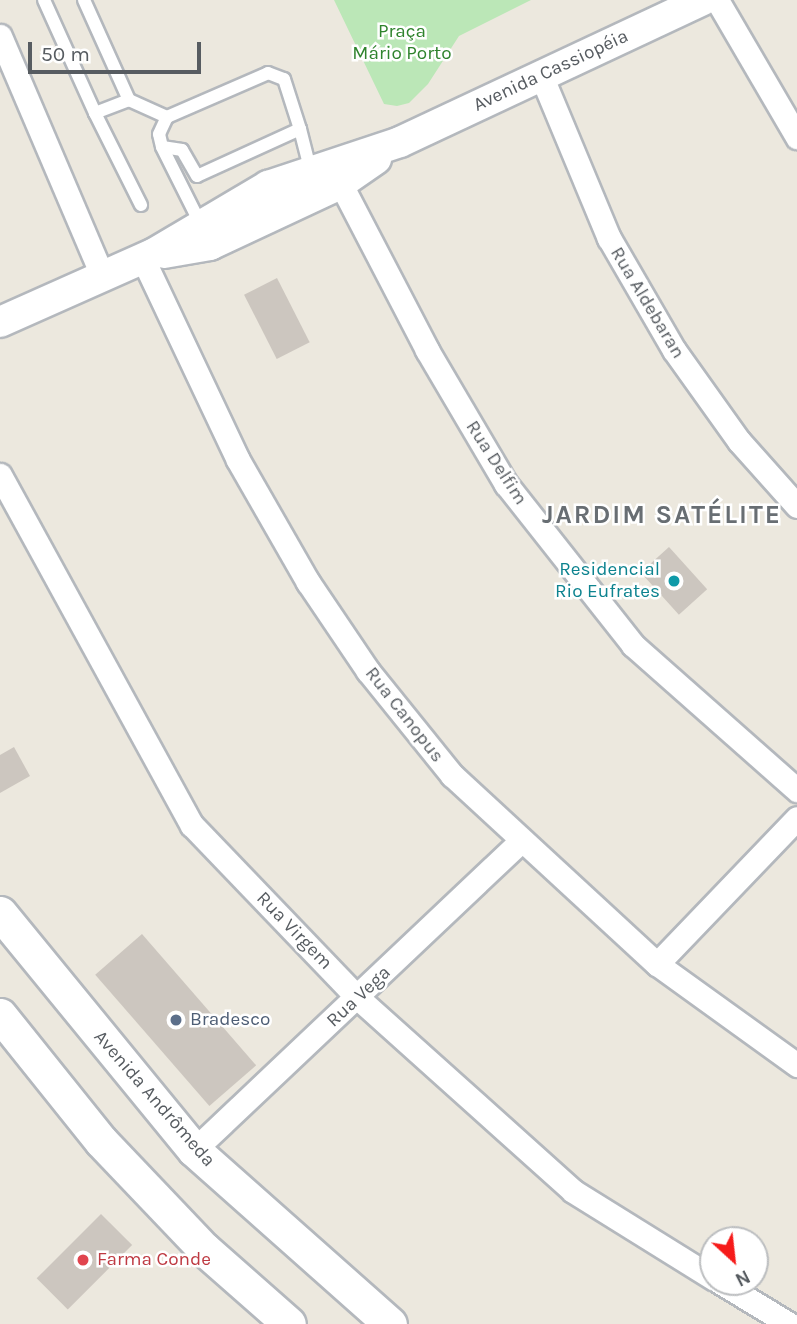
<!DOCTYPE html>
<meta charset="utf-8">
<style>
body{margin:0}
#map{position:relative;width:797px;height:1324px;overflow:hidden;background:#ece8de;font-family:Karla,sans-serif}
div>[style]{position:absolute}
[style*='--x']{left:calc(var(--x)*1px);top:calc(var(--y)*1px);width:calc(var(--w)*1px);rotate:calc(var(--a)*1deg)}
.green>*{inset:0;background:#bbe7b7}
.building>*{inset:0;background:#ccc6bf;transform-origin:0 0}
.roads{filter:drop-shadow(2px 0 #b4b8bd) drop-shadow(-2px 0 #b4b8bd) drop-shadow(0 2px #b4b8bd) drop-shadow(0 -2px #b4b8bd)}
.service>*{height:12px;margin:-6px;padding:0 6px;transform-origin:6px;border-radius:6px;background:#fff}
.minor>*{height:23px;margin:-11.5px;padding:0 11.5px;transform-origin:11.5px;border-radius:11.5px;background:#fff}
.tertiary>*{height:30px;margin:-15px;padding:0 15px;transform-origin:15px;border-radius:15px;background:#fff}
.secondary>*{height:33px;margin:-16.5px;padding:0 16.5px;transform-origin:16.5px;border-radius:16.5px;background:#fff}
.dots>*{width:19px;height:19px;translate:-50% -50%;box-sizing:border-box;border:4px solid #fff;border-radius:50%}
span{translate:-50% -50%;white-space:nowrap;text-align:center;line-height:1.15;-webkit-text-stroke:5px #fff;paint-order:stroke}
.park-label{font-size:19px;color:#2f832d}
.street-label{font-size:19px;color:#575c61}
.culture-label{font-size:19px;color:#0d838f}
.right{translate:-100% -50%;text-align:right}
.service-label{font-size:19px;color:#4e5e75}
.left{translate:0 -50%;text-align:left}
.health-label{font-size:19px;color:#be3a42}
.district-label{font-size:26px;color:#686e73;font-weight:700;letter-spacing:2px}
.north{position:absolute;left:699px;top:1226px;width:70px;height:70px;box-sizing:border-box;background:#fff;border:2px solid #bcbec0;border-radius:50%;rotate:153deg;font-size:19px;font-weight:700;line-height:28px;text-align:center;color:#575c61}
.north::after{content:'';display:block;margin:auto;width:24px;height:32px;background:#f61b1a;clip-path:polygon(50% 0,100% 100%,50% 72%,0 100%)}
.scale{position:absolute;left:28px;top:42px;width:173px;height:32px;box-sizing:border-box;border:4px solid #575c61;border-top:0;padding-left:9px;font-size:21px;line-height:24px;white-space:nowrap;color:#575c61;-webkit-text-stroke:5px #fff;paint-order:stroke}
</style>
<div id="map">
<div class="green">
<div style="clip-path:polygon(334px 0,531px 0,459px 36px,428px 84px,409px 103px,397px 106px,384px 104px)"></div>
</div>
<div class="building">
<div style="left:277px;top:278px;width:72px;height:37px;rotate:63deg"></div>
<div style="left:669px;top:547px;width:57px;height:38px;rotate:48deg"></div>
<div style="clip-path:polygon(14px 747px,30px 776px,0 793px,0 755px)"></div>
<div style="left:142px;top:934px;width:174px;height:62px;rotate:49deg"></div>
<div style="left:101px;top:1214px;width:44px;height:91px;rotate:45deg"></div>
</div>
<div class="roads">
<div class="service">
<div style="--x:44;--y:0;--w:124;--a:65.7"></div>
<div style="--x:84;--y:0;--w:110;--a:65.8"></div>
<div style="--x:268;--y:73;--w:17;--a:21"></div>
<div style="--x:284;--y:79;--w:52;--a:72.3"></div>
<div style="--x:300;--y:129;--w:113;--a:155.5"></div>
<div style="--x:197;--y:176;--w:30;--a:-120"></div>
<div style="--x:182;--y:150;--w:20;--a:-171"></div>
<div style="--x:162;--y:147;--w:13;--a:-103"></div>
<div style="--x:159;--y:134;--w:19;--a:-65"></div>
<div style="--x:167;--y:117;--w:110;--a:-23.5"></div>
<div style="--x:300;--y:129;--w:44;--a:75.7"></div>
<div style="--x:162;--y:147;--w:85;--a:63.4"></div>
<div style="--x:141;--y:205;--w:103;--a:-116.6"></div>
<div style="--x:95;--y:113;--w:36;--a:-21"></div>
<div style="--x:129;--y:100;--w:42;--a:24.1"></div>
</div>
<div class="minor">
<div style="--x:717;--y:0;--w:159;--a:59.7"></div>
<div style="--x:0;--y:36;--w:263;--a:66.9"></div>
<div style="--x:541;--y:75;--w:177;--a:67.4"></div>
<div style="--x:609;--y:238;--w:129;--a:59.9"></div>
<div style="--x:674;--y:350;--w:112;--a:54.5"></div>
<div style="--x:739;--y:441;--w:87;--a:48.3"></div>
<div style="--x:334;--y:171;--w:202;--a:62.5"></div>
<div style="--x:427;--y:350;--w:156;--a:59.5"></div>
<div style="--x:506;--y:484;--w:205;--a:51.7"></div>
<div style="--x:633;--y:645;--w:219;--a:41.5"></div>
<div style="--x:143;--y:259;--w:222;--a:64.7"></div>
<div style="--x:238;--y:460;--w:141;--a:60.2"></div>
<div style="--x:308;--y:582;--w:107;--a:56"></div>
<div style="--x:368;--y:671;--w:134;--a:51.1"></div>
<div style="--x:452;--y:775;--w:279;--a:42.7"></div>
<div style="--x:657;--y:964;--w:173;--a:35.8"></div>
<div style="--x:0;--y:475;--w:399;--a:61.3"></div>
<div style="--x:192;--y:825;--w:240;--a:46.2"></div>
<div style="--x:358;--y:998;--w:289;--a:41.9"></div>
<div style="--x:573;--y:1191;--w:165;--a:31.9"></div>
<div style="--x:657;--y:964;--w:202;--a:-46.2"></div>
<div style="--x:194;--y:1150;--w:450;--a:-43.4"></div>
<div style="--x:720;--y:1282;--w:81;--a:31.3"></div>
</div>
<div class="tertiary">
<div style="--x:164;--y:253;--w:47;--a:-9.9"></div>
<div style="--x:210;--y:245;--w:144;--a:-25.1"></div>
<div style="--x:340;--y:184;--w:44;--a:-34.8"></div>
<div style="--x:0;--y:322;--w:167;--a:-24"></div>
<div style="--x:153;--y:254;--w:134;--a:-30.6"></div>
<div style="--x:268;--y:186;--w:139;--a:-18.4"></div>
<div style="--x:400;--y:142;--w:335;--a:-25.1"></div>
</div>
<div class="secondary">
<div style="--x:0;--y:913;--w:306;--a:50.7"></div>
<div style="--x:194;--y:1150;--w:262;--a:41.6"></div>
<div style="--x:0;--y:1015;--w:161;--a:51.3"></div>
<div style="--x:101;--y:1141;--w:149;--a:46.4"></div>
<div style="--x:204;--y:1249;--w:113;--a:41.4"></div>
</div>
</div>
<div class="dots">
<div style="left:674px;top:581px;background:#0f9aa8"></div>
<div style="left:176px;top:1020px;background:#5c6f8a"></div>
<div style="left:83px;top:1260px;background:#e0444e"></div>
</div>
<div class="park-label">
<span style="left:402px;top:43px">Praça<br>Mário Porto</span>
</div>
<div class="street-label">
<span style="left:551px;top:71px;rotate:-25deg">Avenida Cassiopéia</span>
<span style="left:647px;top:303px;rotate:59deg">Rua Aldebaran</span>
<span style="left:496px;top:463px;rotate:57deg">Rua Delfim</span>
<span style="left:404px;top:715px;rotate:52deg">Rua Canopus</span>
<span style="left:294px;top:931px;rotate:46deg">Rua Virgem</span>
<span style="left:359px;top:997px;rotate:-43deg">Rua Vega</span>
<span style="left:154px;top:1099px;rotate:49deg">Avenida Andrômeda</span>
</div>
<div class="culture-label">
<span class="right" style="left:660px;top:581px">Residencial<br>Rio Eufrates</span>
</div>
<div class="service-label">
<span class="left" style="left:190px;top:1020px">Bradesco</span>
</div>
<div class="health-label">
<span class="left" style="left:97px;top:1260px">Farma Conde</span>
</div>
<div class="district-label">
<span style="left:662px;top:515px">JARDIM SATÉLITE</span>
</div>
<div class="north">N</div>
<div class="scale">50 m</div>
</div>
